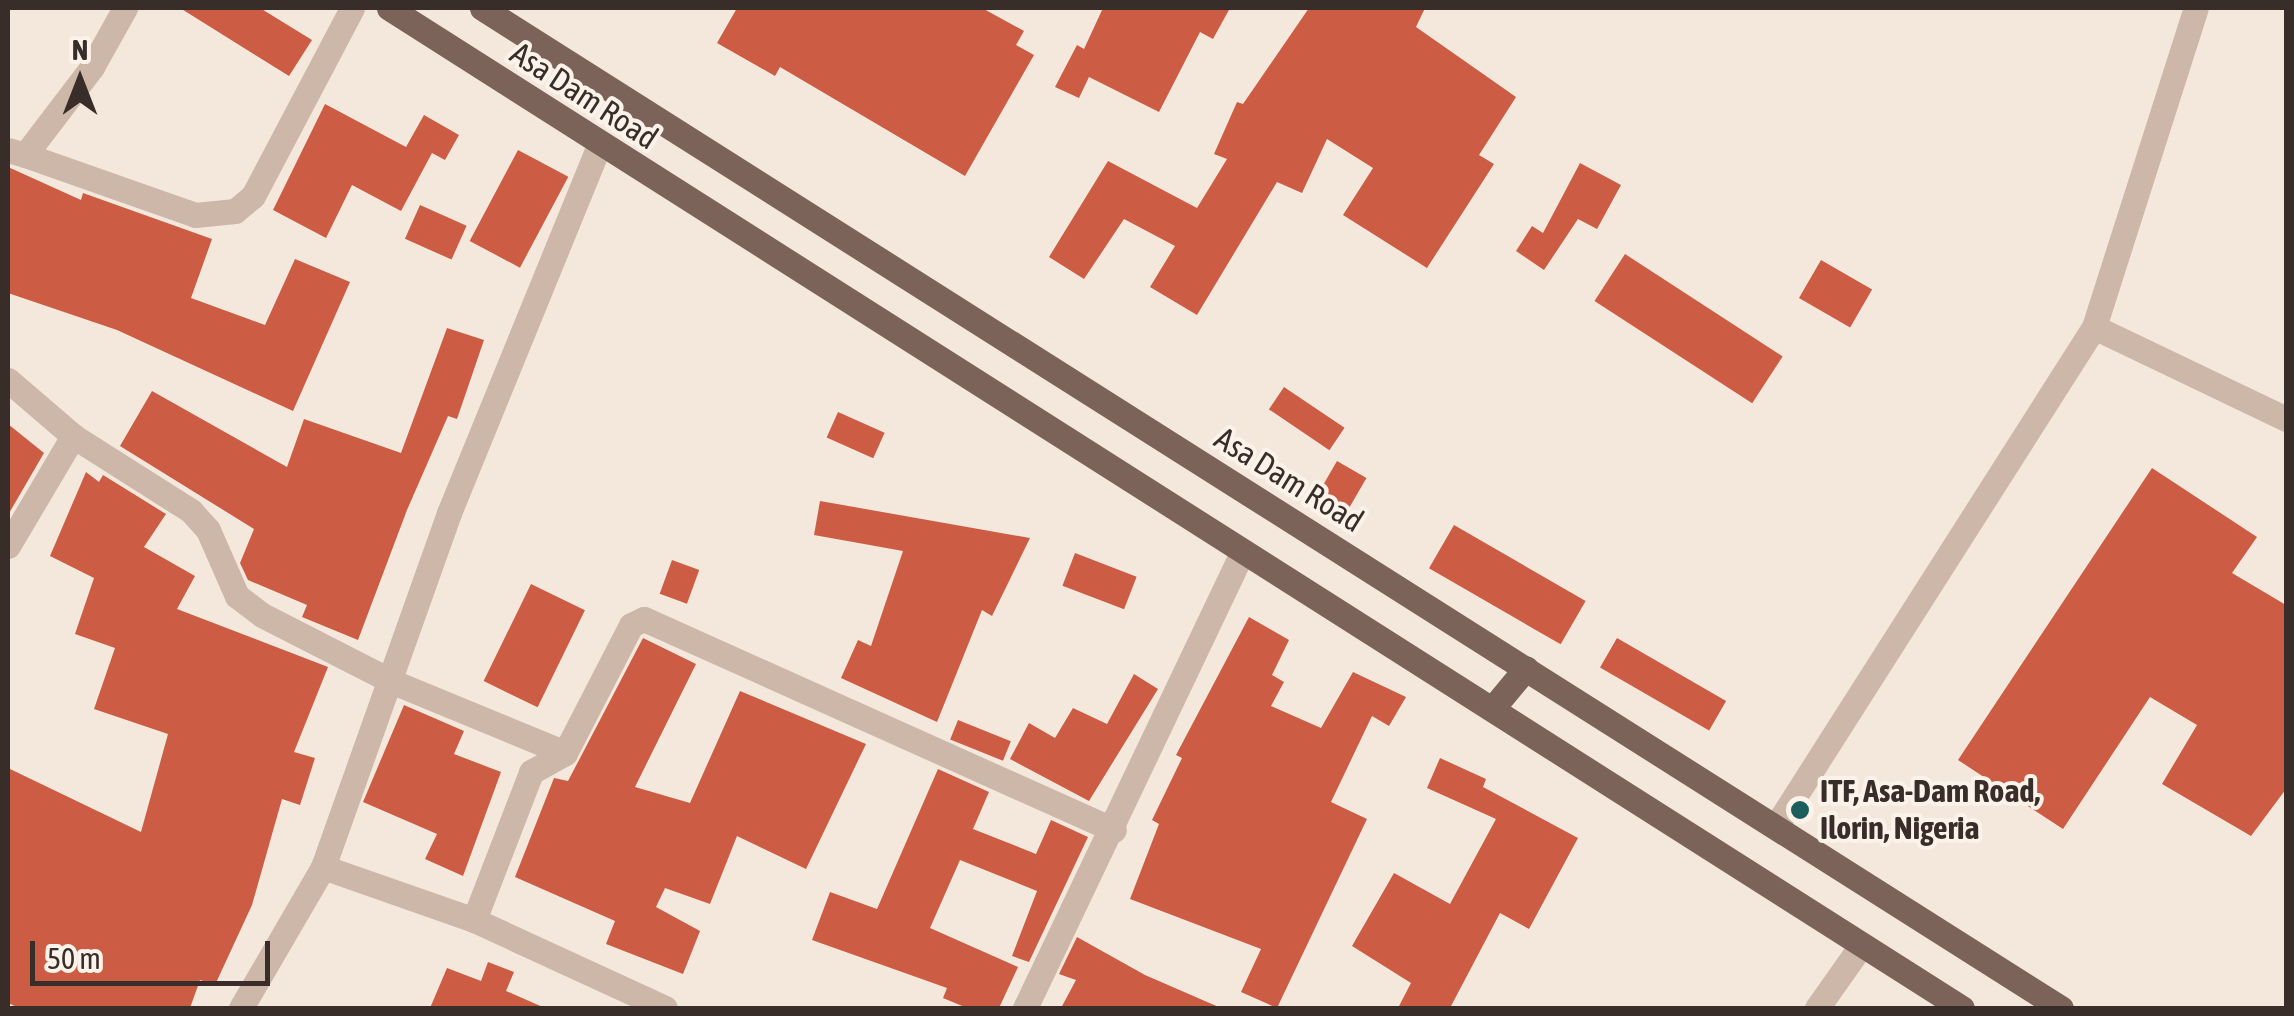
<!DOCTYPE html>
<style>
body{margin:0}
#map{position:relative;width:2294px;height:1016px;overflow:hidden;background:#f4e8dd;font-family:"Asap Condensed",sans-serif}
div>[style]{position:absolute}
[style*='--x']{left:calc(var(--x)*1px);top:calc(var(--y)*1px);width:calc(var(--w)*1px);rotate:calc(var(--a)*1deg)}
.building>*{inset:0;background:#cc5c43;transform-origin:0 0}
.minor>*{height:25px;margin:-12.5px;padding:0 12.5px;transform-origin:12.5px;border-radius:12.5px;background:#cdb7a8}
.primary>*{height:25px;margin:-12.5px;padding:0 12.5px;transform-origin:12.5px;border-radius:12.5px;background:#7c6359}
.dots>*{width:28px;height:28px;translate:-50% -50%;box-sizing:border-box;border:5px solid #fbf2ea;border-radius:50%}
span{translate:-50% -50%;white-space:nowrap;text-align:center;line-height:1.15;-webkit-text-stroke:8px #fbf2ea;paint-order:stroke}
.street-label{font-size:32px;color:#392d29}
.poi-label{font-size:32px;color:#392d29;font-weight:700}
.left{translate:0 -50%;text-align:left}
.frame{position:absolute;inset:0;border:10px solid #392d29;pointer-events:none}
.north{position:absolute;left:30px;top:30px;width:100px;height:100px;-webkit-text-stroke:8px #fbf2ea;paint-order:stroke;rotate:0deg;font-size:28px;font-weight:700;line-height:40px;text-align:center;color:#392d29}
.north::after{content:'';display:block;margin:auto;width:35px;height:45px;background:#392d29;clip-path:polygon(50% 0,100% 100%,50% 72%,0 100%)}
.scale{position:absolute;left:30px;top:941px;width:240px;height:45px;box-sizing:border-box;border:5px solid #392d29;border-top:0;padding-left:12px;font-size:30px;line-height:35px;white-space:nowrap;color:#392d29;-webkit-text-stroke:8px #fbf2ea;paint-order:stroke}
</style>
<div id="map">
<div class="building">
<div style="clip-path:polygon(180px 8px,260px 8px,312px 40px,289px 76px)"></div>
<div style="clip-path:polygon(737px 8px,982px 8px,1024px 31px,1016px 45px,1034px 55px,965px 176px,780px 67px,775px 76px,717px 43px)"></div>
<div style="clip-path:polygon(1103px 8px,1230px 8px,1213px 39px,1200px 32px,1159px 112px,1089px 77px,1079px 98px,1055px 87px,1077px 45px,1084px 49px)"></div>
<div style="clip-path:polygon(1309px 8px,1425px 8px,1416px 27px,1516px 97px,1479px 155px,1494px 164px,1427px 268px,1343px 215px,1373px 168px,1327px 139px,1302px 193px,1277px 182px,1197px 315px,1150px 287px,1175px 246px,1124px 219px,1084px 279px,1049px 257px,1108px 161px,1197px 208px,1227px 159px,1214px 154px,1237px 102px,1243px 104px)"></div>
<div style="clip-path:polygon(325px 104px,406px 147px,424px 115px,459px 135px,445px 160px,432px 153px,401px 211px,352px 185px,326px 238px,273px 210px)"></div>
<div style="left:518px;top:150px;width:57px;height:103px;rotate:28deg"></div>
<div style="clip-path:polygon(1580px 163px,1621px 185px,1597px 229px,1578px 219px,1544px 270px,1516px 251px,1532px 226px,1543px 233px)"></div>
<div style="clip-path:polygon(8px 167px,81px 200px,83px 193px,212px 239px,191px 298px,265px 325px,295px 259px,350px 282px,293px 411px,117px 330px,8px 293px)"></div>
<div style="left:420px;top:205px;width:51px;height:37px;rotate:24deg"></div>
<div style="left:1625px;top:254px;width:188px;height:56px;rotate:33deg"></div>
<div style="left:1821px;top:260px;width:59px;height:44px;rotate:30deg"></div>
<div style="clip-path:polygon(447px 328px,484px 340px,457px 419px,448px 416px,407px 510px,358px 640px,302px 617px,307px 605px,248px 580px,240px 563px,254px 529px,120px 446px,152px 391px,287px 467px,304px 419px,401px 453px)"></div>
<div style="left:1284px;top:387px;width:73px;height:27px;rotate:34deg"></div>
<div style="left:838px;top:412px;width:51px;height:28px;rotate:24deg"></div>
<div style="clip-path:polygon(8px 424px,44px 453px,8px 515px)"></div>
<div style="left:1337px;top:461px;width:34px;height:35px;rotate:30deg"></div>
<div style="clip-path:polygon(2152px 468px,2257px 537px,2232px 573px,2286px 605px,2286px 789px,2251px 836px,2162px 784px,2197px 725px,2150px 697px,2063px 829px,1958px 760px)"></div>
<div style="clip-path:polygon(86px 472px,99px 482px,103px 475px,166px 514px,144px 547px,195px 576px,177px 609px,328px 667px,294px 752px,315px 758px,300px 805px,282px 799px,252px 905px,215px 985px,200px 980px,190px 1008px,19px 1008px,8px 1003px,8px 768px,141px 832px,168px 734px,94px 709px,115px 648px,75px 634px,94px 578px,50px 556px)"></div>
<div style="clip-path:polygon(820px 501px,1030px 538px,992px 616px,982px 610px,937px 722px,841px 678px,858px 640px,871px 646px,903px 551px,814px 535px)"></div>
<div style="left:1454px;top:525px;width:152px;height:50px;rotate:30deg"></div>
<div style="left:1075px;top:553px;width:66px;height:35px;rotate:21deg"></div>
<div style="left:672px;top:560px;width:29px;height:36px;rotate:20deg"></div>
<div style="left:531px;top:584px;width:60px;height:108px;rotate:26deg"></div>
<div style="clip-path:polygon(1249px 617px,1289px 640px,1272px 675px,1284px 682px,1271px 706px,1321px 728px,1353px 672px,1406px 697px,1389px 726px,1372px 716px,1331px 802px,1367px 819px,1277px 1008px,1241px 992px,1261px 949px,1130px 899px,1159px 824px,1152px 820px,1182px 758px,1176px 755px)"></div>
<div style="clip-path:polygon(643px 638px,696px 664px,635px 787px,690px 803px,740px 691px,866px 744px,806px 869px,737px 836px,710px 904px,665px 888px,656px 907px,700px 931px,683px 974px,606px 944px,615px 921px,515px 877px,554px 778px,568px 781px)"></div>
<div style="left:1617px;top:638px;width:126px;height:34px;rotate:30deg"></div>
<div style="clip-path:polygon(1134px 674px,1158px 689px,1089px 801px,1010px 759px,1029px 723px,1055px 738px,1073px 708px,1107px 724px)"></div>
<div style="clip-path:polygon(404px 705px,464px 731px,454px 754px,501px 772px,463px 876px,425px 859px,437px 834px,363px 802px)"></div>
<div style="left:958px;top:720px;width:57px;height:21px;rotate:22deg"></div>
<div style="clip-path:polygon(1440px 758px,1486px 779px,1483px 787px,1578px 838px,1529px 929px,1500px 913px,1450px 1008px,1398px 1008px,1411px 983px,1352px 946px,1394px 873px,1450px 904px,1496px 819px,1427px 788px)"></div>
<div style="clip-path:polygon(938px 769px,989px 792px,973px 829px,1036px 854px,1051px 820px,1088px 837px,1029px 962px,1012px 956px,1037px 891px,960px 860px,930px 928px,1018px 967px,999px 1008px,967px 1008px,943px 998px,947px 988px,812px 940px,830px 892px,877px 909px)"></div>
<div style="clip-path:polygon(1077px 937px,1145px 975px,1221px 1008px,1061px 1008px,1076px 980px,1059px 974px)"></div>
<div style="clip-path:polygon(488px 962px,514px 972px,506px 991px,545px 1008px,430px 1008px,447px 968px,481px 981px)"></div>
</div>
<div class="minor">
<div style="--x:8;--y:150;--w:18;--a:16"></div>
<div style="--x:25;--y:155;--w:111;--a:-52.7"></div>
<div style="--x:92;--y:67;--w:68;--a:-60.8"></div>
<div style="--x:25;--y:155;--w:180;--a:19.4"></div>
<div style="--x:195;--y:215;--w:40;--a:-5.7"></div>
<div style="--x:235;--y:211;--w:23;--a:-40"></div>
<div style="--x:253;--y:196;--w:212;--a:-62.2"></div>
<div style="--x:2094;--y:327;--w:213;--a:25.6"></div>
<div style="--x:8;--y:380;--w:86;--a:40.7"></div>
<div style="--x:73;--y:436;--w:140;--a:32.4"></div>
<div style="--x:191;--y:511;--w:25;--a:48"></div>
<div style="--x:208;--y:530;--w:72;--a:66.3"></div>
<div style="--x:237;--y:596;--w:31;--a:37"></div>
<div style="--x:262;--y:615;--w:147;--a:27.1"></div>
<div style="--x:393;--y:682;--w:186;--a:22.4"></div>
<div style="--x:8;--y:546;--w:128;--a:-59.4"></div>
<div style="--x:1776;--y:826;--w:592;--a:-57.49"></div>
<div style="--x:2094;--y:327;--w:335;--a:-72.3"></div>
<div style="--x:323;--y:867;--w:160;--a:19.3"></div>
<div style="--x:474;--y:920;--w:210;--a:24.7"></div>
<div style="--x:474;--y:920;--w:159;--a:-68.9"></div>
<div style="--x:531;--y:772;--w:39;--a:-29"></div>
<div style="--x:565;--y:753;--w:144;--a:-62.7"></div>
<div style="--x:631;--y:625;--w:14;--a:-25"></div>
<div style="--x:644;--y:619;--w:515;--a:24.18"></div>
<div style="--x:241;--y:1008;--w:163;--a:-59.8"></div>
<div style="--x:323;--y:867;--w:376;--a:-70.4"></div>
<div style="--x:449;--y:513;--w:397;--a:-67.8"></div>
<div style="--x:1025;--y:1008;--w:502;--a:-64.51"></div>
<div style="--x:1817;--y:1008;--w:75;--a:-54.8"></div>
</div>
<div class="primary">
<div style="--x:389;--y:8;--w:1864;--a:32.45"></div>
<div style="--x:482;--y:8;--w:1869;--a:32.35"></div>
<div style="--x:1492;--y:709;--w:53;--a:-50.3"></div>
</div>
<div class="dots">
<div style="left:1800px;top:810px;background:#1c5d5e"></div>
</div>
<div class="street-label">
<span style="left:584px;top:96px;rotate:33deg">Asa Dam Road</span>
<span style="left:1289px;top:480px;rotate:32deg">Asa Dam Road</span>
</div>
<div class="poi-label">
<span class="left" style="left:1820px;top:810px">ITF, Asa-Dam Road,<br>Ilorin, Nigeria</span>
</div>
<div class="frame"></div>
<div class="north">N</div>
<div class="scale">50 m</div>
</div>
